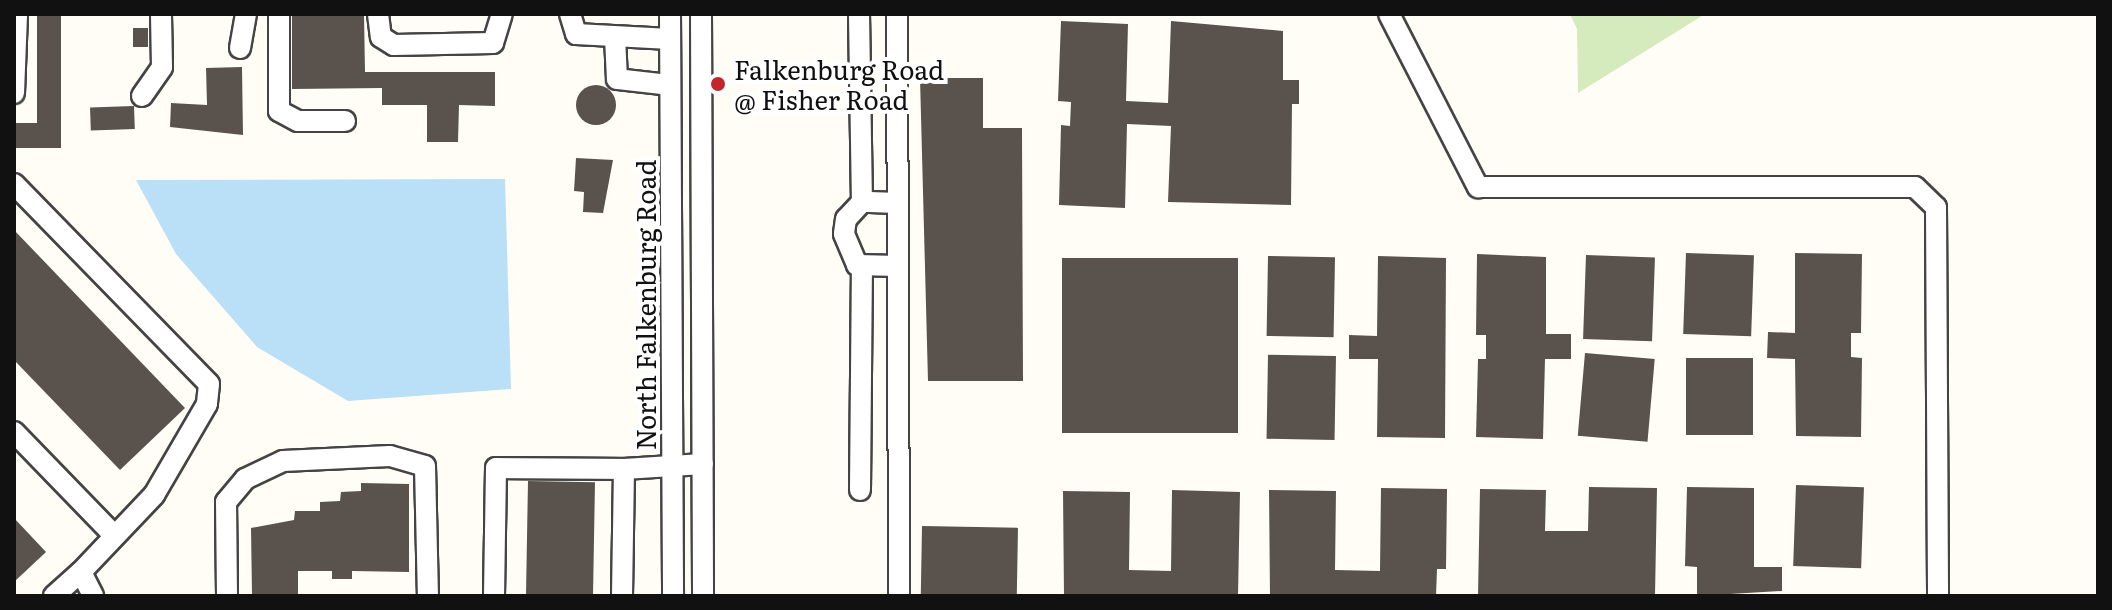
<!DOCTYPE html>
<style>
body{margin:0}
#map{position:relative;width:2112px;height:610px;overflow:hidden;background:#fffdf5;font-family:Literata,serif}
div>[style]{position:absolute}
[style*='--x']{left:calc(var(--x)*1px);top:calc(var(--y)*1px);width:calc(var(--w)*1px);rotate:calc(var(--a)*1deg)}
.green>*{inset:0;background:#d5ebbd}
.water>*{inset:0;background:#b9e0f7}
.building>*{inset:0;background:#5a524d;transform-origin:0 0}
.round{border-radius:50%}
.roads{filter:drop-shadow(2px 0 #444) drop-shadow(-2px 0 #444) drop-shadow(0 2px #444) drop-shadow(0 -2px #444)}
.minor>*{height:20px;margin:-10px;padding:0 10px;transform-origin:10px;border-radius:10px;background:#fff}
.dots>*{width:22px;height:22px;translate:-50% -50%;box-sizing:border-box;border:4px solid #fff;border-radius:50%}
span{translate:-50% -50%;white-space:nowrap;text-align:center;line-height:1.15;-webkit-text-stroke:8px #fff;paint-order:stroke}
.poi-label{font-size:26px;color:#111}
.left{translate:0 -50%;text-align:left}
.street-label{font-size:26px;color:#111}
.frame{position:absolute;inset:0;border:16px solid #111;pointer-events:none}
</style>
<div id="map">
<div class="green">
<div style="clip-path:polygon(1570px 14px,1705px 14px,1578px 93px,1577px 29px)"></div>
</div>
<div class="water">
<div style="clip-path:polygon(505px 179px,511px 389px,348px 401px,257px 347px,176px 254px,136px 180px)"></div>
</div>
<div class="building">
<div style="clip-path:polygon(37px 14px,61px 14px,61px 148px,14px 148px,14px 123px,37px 123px)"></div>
<div style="clip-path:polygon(292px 14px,364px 14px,365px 72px,495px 72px,495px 106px,459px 105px,458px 142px,427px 142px,427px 105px,382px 105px,382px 88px,292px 89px)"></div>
<div style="clip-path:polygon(1061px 21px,1128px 24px,1126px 101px,1168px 103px,1171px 21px,1283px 31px,1283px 80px,1299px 80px,1299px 104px,1292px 104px,1291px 205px,1168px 202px,1171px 126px,1127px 124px,1125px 208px,1059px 205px,1061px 125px,1070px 126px,1071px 102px,1058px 101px)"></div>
<div style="left:133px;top:28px;width:15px;height:19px"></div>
<div style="clip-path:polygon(242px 67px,243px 135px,170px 127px,171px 103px,207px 105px,206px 68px)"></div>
<div style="clip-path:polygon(920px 78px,983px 78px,983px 128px,1022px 128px,1023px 381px,928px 381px)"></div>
<div class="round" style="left:576px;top:85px;width:40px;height:40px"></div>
<div style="left:134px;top:106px;width:23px;height:44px;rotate:88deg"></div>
<div style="clip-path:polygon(576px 158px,613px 160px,603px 213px,583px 212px,584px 192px,574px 191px)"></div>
<div style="clip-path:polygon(14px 230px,185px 408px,120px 470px,14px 360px)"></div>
<div style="left:1686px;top:253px;width:68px;height:81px;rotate:2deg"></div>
<div style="clip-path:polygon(1795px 253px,1862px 254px,1861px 333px,1851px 333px,1851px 357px,1862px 358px,1861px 437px,1796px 436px,1795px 359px,1767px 358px,1768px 332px,1795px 333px)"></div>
<div style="clip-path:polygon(1477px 254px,1546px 257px,1546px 334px,1571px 334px,1571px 359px,1545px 359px,1543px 439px,1476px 437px,1478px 359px,1486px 359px,1486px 335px,1476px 335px)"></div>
<div style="left:1586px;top:255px;width:69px;height:84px;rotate:2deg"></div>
<div style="left:1268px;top:256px;width:67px;height:80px;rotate:1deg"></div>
<div style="clip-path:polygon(1378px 256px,1446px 258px,1445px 438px,1377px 437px,1378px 359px,1349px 359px,1349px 335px,1377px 336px)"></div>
<div style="left:1062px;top:258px;width:176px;height:175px"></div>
<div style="left:1585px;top:353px;width:70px;height:83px;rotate:5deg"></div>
<div style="left:1336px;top:356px;width:84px;height:68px;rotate:91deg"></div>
<div style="left:1686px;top:358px;width:67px;height:77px"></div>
<div style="left:528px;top:481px;width:67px;height:115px;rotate:1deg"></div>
<div style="clip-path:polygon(361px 483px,409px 484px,409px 572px,352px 571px,352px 579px,332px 579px,332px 571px,298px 571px,298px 596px,252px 595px,251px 528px,294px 520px,295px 511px,320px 511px,320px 502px,340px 501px,341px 492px,361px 491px)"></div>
<div style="left:1796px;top:485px;width:68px;height:81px;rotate:2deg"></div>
<div style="clip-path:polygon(1589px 487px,1657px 488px,1655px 596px,1478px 596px,1480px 489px,1546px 490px,1545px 531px,1588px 531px)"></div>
<div style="clip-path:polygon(1687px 487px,1754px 488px,1754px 567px,1782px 567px,1782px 591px,1697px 596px,1697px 567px,1685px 566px)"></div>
<div style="clip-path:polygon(1381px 488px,1447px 489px,1446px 569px,1437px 569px,1436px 596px,1270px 596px,1269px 490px,1336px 491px,1335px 570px,1380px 571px)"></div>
<div style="clip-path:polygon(1172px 490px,1240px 492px,1238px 596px,1064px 596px,1063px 491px,1130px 492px,1129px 570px,1171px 571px)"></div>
<div style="clip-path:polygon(14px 518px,46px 552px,14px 582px)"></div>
<div style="left:922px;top:526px;width:96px;height:70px;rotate:1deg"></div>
</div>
<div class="roads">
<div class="minor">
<div style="--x:279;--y:14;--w:97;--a:90"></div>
<div style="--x:279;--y:111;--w:21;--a:28"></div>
<div style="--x:298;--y:121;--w:47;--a:0"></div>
<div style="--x:378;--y:14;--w:23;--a:83"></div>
<div style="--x:381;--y:37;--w:15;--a:32"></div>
<div style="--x:394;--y:45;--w:99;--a:-1.2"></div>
<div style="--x:493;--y:43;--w:30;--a:-73"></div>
<div style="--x:570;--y:14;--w:21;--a:73"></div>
<div style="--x:576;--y:34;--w:94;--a:3"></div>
<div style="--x:670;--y:14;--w:582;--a:89.7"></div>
<div style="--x:701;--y:14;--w:582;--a:89.8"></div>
<div style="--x:859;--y:14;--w:188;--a:89.1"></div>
<div style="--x:897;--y:14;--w:582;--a:89.8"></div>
<div style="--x:1389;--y:14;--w:195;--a:62.8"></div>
<div style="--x:1478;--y:187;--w:437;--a:0"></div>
<div style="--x:1915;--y:187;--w:29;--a:44"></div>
<div style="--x:1936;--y:207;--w:389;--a:89.7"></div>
<div style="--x:615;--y:37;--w:42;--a:87.3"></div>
<div style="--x:617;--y:79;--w:53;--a:6.5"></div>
<div style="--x:240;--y:48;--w:35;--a:-80"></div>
<div style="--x:14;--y:93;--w:79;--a:-87.8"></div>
<div style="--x:142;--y:96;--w:35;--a:-55"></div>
<div style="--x:162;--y:67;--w:53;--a:-91.1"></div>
<div style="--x:14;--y:184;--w:279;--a:45.7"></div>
<div style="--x:209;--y:384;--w:20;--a:96"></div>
<div style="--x:207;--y:404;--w:105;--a:120.2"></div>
<div style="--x:154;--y:495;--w:106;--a:133.5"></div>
<div style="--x:81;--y:572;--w:27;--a:63"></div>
<div style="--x:898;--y:203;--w:36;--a:-178"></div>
<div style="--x:862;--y:202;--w:23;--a:133"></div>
<div style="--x:846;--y:219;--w:15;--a:98"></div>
<div style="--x:844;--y:234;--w:34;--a:67"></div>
<div style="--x:857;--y:265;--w:41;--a:1.4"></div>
<div style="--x:14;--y:432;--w:142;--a:45.9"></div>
<div style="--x:860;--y:490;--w:224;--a:-89.5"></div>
<div style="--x:54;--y:596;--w:36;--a:-42"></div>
<div style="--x:227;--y:596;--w:94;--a:-90.6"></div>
<div style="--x:226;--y:502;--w:30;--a:-50"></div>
<div style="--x:245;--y:479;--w:42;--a:-25.3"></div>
<div style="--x:283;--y:461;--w:107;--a:-2.7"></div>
<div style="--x:390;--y:456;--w:36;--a:16"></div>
<div style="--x:425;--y:466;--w:130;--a:88.7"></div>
<div style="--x:494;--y:596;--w:128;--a:-89.1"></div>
<div style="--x:496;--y:468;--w:128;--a:0.4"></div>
<div style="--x:622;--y:596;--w:127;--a:-89.1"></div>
<div style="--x:624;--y:469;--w:79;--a:-3.6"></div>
</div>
</div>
<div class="dots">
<div style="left:718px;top:84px;background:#c4262e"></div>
</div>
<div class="poi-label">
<span class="left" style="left:734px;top:84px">Falkenburg Road<br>@ Fisher Road</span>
</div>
<div class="street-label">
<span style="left:645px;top:305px;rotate:-90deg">North Falkenburg Road</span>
</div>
<div class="frame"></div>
</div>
